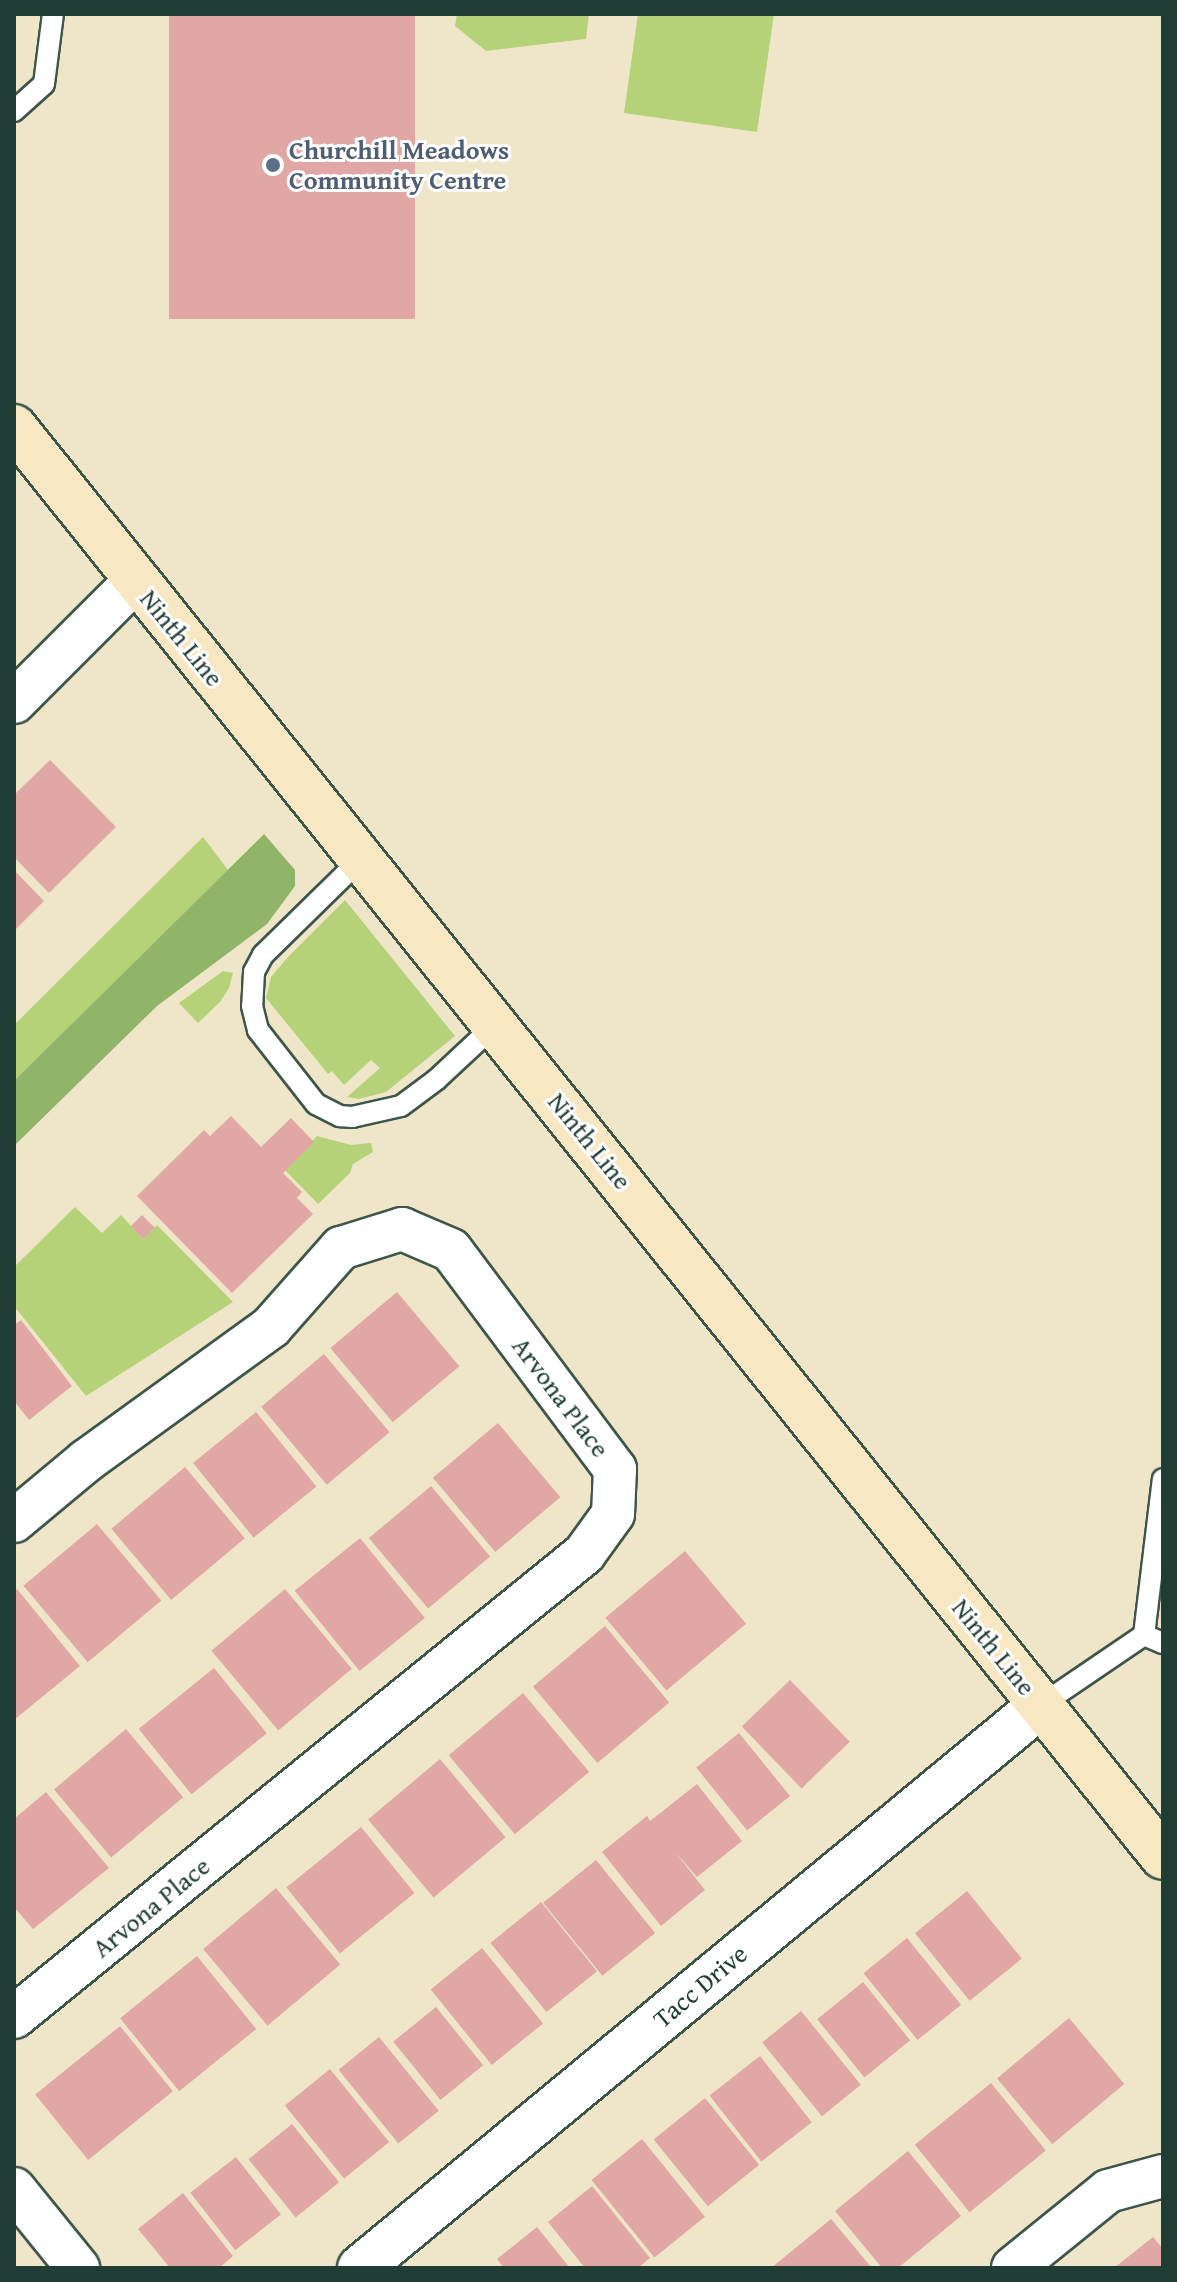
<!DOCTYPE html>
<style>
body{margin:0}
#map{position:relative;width:1177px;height:2282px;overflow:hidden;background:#efe6c9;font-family:"Gentium Book Plus",serif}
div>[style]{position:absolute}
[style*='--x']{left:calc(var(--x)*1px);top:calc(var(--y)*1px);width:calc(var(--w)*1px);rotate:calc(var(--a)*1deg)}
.green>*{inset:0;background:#b6d278}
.forest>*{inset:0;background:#90b468}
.building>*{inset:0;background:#e0a7a4;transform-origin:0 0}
.roads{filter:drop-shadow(2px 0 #3e564a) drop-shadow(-2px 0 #3e564a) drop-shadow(0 2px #3e564a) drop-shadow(0 -2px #3e564a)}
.service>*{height:20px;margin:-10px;padding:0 10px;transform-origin:10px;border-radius:10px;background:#fff}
.minor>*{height:42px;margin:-21px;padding:0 21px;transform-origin:21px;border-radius:21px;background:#fff}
.tertiary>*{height:44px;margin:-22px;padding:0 22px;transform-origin:22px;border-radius:22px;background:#fff}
.secondary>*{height:44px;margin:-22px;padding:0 22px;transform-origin:22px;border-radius:22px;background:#f7e8c3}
.dots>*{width:22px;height:22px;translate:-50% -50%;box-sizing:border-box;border:4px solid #fff;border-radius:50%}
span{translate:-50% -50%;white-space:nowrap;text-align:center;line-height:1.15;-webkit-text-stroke:6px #fff;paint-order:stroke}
.service-label{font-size:26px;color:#4e5e75;font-weight:700}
.left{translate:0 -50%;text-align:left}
.street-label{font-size:26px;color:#1f3d34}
.frame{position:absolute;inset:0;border:16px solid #1f3d34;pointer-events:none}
</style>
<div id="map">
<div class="green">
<div style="clip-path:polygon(457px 14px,589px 14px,586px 39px,486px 51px,455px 26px)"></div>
<div style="clip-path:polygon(638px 14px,774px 14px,757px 132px,624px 113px)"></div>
<div style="clip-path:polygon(203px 837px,228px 870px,14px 1081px,14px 1025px)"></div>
<div style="clip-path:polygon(345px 900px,455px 1036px,386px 1092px,359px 1099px,347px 1097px,380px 1068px,371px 1060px,344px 1085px,332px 1071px,328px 1074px,266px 998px,271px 977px,288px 957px)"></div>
<div style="clip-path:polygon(223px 971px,233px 973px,229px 988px,220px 1002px,198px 1023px,179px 1003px)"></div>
<div style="clip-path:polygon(317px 1136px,351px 1145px,371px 1143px,373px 1152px,353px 1164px,350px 1173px,318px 1204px,285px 1170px)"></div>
<div style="clip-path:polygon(75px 1207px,102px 1233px,121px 1215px,143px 1239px,157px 1225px,233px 1302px,86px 1396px,14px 1306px,14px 1267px)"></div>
</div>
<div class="forest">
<div style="clip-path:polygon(264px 834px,295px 870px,295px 886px,267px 924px,157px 1006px,14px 1146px,14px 1081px)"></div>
</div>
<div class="building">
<div style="left:169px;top:14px;width:246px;height:305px"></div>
<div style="clip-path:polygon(50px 760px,116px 827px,49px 893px,14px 857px,14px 795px)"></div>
<div style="clip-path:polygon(14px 870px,44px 901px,14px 931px)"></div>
<div style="clip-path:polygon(231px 1116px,261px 1147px,291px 1118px,314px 1142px,283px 1173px,302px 1192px,297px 1198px,313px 1214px,232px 1293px,137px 1196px,204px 1130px,210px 1136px)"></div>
<div style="left:142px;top:1215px;width:18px;height:16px;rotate:45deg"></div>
<div style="left:397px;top:1292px;width:97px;height:87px;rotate:50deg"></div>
<div style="clip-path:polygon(21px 1320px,72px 1386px,29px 1420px,14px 1401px,14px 1325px)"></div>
<div style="left:324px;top:1354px;width:102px;height:82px;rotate:50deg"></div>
<div style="left:256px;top:1412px;width:96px;height:81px;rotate:51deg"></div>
<div style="left:498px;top:1423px;width:97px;height:85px;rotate:50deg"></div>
<div style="left:185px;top:1467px;width:93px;height:96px;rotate:50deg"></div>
<div style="left:431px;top:1486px;width:92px;height:81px;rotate:50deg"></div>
<div style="left:97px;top:1524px;width:100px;height:96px;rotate:50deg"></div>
<div style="left:360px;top:1538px;width:103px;height:84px;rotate:51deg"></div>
<div style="left:685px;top:1551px;width:95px;height:104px;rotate:50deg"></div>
<div style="clip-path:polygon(17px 1589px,80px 1666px,14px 1720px,14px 1592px)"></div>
<div style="left:285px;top:1589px;width:104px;height:96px;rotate:50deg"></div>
<div style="left:605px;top:1626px;width:100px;height:94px;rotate:50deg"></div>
<div style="left:214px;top:1668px;width:84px;height:97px;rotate:51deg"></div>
<div style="left:790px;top:1680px;width:86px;height:67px;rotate:46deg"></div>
<div style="left:523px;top:1693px;width:103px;height:97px;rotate:50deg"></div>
<div style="left:126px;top:1729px;width:89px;height:94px;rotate:50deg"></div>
<div style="left:739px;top:1733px;width:81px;height:55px;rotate:51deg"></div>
<div style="left:440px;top:1759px;width:102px;height:94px;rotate:50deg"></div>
<div style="clip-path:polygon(697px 1784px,742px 1841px,697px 1877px,675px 1852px,705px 1890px,661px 1926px,602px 1852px,647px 1816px,650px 1821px)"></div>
<div style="clip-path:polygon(46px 1792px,109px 1868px,33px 1929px,14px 1907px,14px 1819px)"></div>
<div style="left:361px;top:1827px;width:85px;height:96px;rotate:51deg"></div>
<div style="left:596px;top:1860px;width:94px;height:68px;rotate:51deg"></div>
<div style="left:276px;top:1888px;width:100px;height:95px;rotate:50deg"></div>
<div style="left:967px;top:1891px;width:87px;height:67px;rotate:51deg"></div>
<div style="left:541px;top:1902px;width:89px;height:65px;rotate:51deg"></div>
<div style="left:907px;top:1938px;width:86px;height:56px;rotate:51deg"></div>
<div style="left:482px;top:1948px;width:97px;height:66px;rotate:51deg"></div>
<div style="left:197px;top:1956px;width:94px;height:99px;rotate:51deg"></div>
<div style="left:863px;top:1982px;width:75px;height:59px;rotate:51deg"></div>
<div style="left:436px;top:2007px;width:75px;height:55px;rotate:51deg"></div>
<div style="left:801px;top:2011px;width:95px;height:50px;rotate:51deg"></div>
<div style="left:1069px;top:2018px;width:86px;height:94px;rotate:50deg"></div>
<div style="left:120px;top:2026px;width:84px;height:109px;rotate:51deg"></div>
<div style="left:379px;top:2037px;width:95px;height:52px;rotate:51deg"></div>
<div style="left:760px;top:2056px;width:84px;height:64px;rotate:52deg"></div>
<div style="left:330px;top:2069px;width:94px;height:58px;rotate:51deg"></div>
<div style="left:991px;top:2083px;width:87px;height:98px;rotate:51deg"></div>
<div style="left:705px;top:2098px;width:86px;height:66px;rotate:51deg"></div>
<div style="left:292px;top:2124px;width:75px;height:56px;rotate:51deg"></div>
<div style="left:642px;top:2139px;width:100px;height:65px;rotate:51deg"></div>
<div style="clip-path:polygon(908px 2151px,961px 2216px,898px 2268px,882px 2268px,835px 2211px)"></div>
<div style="left:236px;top:2157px;width:73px;height:58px;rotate:52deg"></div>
<div style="clip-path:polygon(592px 2186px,650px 2258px,638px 2268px,585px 2268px,548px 2222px)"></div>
<div style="clip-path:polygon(183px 2193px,233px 2256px,219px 2268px,170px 2268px,138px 2229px)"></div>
<div style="clip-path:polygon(831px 2219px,872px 2268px,771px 2268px)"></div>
<div style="clip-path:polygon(537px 2227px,570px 2268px,504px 2268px,497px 2259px)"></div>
<div style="clip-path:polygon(1153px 2237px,1163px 2249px,1163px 2268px,1114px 2268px)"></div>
</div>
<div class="roads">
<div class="service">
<div style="--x:14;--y:111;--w:40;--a:-42"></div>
<div style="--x:44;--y:84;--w:71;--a:-82.7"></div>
<div style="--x:362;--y:858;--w:139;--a:135.6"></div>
<div style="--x:263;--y:955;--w:19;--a:118"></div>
<div style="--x:254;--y:972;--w:34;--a:93"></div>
<div style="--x:252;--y:1006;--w:25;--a:76"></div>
<div style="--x:258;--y:1030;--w:94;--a:51.9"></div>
<div style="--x:316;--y:1104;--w:27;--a:27"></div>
<div style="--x:340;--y:1116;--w:12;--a:5"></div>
<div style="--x:352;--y:1117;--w:50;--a:-12.7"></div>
<div style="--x:401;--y:1106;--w:44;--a:-36.6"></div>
<div style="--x:436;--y:1080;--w:82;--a:-43"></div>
<div style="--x:1144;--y:1635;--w:157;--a:-83.1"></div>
<div style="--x:1041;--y:1705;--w:125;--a:-34.2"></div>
<div style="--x:1144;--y:1635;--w:21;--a:23"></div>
</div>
<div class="minor">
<div style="--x:14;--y:702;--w:171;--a:-45"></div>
<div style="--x:14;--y:1521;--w:94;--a:-39.8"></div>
<div style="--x:86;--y:1461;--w:228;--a:-35.9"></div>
<div style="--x:271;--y:1327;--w:106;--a:-48.5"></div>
<div style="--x:341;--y:1248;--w:64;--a:-17.3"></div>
<div style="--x:402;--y:1229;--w:53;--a:23.2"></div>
<div style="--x:451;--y:1250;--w:274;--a:53.2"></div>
<div style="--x:615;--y:1469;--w:45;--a:92.5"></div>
<div style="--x:613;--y:1514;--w:49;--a:125.9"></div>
<div style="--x:584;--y:1554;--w:734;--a:140.91"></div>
<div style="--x:14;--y:2189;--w:102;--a:51"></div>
<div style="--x:1013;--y:2268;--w:122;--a:-39"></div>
<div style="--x:1108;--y:2191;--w:57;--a:-15.3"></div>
</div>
<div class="tertiary">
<div style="--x:360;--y:2268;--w:884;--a:-39.58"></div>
</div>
<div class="secondary">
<div style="--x:14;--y:427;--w:1834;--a:51.22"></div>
</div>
</div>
<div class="dots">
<div style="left:273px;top:165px;background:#5c6f8a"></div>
</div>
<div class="service-label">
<span class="left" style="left:289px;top:165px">Churchill Meadows<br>Community Centre</span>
</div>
<div class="street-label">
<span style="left:182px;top:638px;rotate:51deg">Ninth Line</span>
<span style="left:590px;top:1141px;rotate:51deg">Ninth Line</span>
<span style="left:561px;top:1397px;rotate:53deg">Arvona Place</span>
<span style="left:994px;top:1647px;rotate:51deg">Ninth Line</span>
<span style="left:151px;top:1907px;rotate:-39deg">Arvona Place</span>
<span style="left:700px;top:1986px;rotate:-40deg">Tacc Drive</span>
</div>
<div class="frame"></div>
</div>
